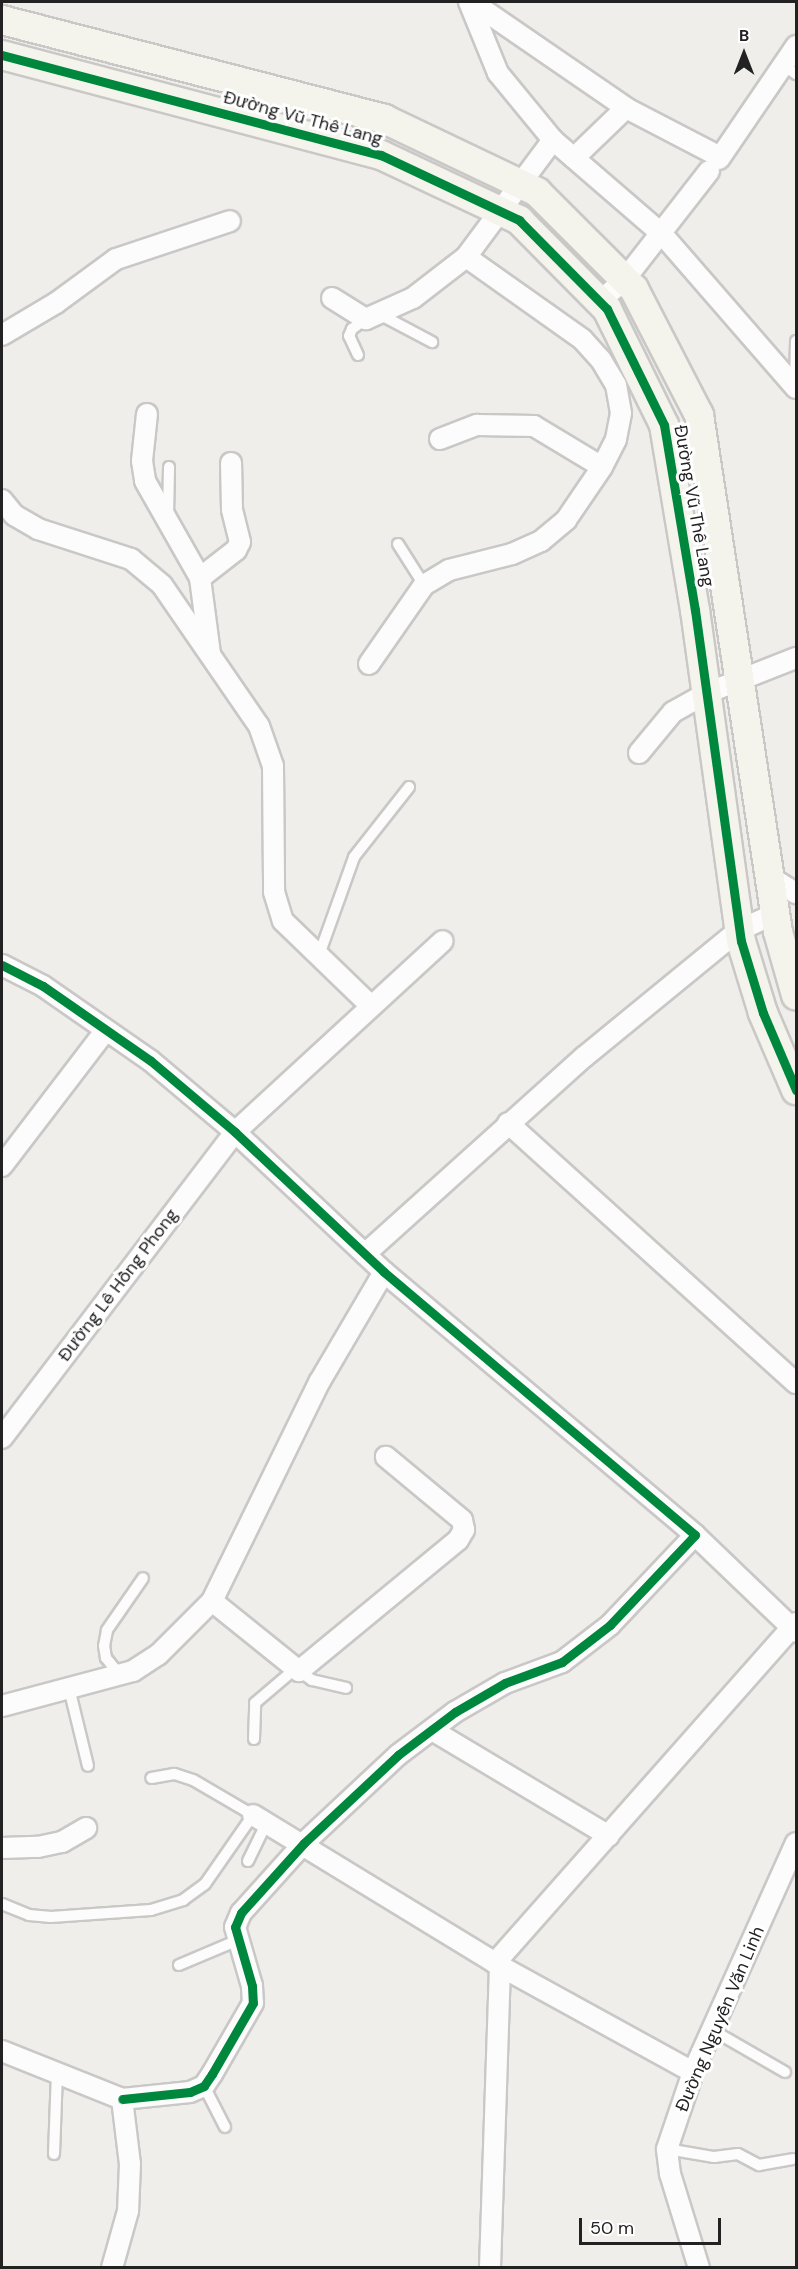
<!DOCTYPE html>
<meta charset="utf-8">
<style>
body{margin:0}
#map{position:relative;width:798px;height:2269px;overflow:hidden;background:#f0eeeb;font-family:"DM Sans",sans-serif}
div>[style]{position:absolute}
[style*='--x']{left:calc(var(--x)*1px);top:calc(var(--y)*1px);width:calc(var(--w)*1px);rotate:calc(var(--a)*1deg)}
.roads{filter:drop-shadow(2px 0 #c9c8c7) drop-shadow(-2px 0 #c9c8c7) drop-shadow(0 2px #c9c8c7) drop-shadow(0 -2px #c9c8c7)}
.lane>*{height:10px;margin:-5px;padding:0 5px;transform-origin:5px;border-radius:5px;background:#fdfcfc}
.street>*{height:20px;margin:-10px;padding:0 10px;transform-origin:10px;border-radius:10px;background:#fdfcfc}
.secondary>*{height:28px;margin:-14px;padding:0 14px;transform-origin:14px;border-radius:14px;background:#f4f4ed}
.cycleway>*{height:9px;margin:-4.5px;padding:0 4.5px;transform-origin:4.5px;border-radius:4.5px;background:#00873e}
span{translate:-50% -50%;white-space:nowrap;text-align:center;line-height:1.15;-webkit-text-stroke:6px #fff;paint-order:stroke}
.street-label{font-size:18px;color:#222}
.frame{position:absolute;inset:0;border:3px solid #222;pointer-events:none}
.north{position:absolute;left:714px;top:24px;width:60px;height:60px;-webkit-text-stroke:4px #fff;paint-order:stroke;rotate:0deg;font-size:16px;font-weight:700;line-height:24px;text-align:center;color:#222}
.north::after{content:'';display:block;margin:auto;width:21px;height:27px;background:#222;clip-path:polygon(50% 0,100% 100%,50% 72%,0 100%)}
.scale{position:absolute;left:579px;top:2218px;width:142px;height:27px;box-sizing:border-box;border:3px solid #222;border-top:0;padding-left:8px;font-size:18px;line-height:21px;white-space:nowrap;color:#222;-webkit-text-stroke:4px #fff;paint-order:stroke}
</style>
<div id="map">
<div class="roads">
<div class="lane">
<div style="--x:783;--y:65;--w:16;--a:35"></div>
<div style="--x:381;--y:315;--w:58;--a:27.9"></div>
<div style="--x:358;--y:355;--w:21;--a:-115"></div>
<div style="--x:349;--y:336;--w:8;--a:-67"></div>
<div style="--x:352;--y:329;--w:17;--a:-36"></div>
<div style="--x:795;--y:385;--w:44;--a:-88.7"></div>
<div style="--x:168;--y:516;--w:49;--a:-88.8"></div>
<div style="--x:398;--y:544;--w:49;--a:57.6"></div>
<div style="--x:319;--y:955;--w:104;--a:-70.3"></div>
<div style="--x:354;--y:857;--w:89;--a:-51.8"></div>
<div style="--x:299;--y:1671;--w:16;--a:35"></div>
<div style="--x:312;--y:1680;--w:35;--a:13"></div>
<div style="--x:119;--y:1674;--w:21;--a:-129"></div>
<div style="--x:106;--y:1658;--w:12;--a:-99"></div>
<div style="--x:104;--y:1646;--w:16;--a:-79"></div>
<div style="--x:107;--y:1630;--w:63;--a:-55.3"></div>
<div style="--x:69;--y:1688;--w:80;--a:76.3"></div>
<div style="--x:254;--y:1739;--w:36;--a:-88"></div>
<div style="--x:255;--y:1703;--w:54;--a:-40.5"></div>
<div style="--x:248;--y:1861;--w:43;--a:-64"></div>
<div style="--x:2;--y:1904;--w:29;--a:22"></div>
<div style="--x:29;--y:1915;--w:22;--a:5"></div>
<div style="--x:51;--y:1917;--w:100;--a:-4"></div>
<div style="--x:151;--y:1910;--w:34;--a:-17"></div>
<div style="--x:183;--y:1900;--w:27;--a:-36"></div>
<div style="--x:205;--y:1884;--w:84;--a:-55.2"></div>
<div style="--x:253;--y:1815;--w:69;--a:-149.7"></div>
<div style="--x:193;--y:1780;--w:20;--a:-162"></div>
<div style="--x:174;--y:1774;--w:23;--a:170"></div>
<div style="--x:179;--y:1965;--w:62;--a:-22.8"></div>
<div style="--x:714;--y:2031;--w:82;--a:30"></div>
<div style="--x:204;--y:2086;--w:46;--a:62.9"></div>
<div style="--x:667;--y:2149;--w:48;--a:9.7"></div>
<div style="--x:714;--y:2157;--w:24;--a:-7"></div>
<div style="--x:738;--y:2154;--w:24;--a:28"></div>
<div style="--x:759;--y:2165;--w:34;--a:-10"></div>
<div style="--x:54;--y:2154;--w:81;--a:-87.9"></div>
</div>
<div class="street">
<div style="--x:472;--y:2;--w:187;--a:34.5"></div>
<div style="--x:626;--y:108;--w:106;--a:27.5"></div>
<div style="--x:553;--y:140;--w:144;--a:40.8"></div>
<div style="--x:662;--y:234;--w:204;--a:49"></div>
<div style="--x:574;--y:158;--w:72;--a:-43.9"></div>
<div style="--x:719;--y:159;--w:137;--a:-55.7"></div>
<div style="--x:332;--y:298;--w:40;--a:32"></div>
<div style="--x:366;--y:319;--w:51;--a:-24.1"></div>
<div style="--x:413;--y:298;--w:67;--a:-37.7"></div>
<div style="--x:599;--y:302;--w:35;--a:-41"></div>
<div style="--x:625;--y:279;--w:137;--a:-52.1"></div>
<div style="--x:2;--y:335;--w:63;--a:-30.7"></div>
<div style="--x:56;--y:303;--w:74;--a:-36.3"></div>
<div style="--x:116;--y:259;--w:120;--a:-18.4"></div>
<div style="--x:147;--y:414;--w:47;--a:96.1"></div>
<div style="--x:142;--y:461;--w:20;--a:81"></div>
<div style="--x:145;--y:481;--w:112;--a:60.4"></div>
<div style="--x:200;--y:578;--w:77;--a:82.5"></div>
<div style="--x:440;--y:439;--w:40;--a:-21"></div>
<div style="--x:477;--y:425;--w:57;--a:1"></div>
<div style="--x:534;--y:426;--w:79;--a:31.1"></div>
<div style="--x:2;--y:500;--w:19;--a:51"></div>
<div style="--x:14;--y:515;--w:28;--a:30"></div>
<div style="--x:38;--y:529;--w:98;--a:17.9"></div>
<div style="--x:131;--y:559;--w:40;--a:40"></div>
<div style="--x:162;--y:585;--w:171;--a:55.5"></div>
<div style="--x:259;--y:726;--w:42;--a:70.7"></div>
<div style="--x:273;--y:766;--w:126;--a:89.5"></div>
<div style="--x:274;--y:892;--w:30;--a:73"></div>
<div style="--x:283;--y:921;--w:122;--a:44"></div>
<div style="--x:200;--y:578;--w:46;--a:-37.9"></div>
<div style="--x:236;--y:550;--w:9;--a:-63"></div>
<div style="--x:240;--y:542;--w:34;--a:-104"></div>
<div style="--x:232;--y:509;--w:46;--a:-91.2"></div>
<div style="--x:369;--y:664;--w:96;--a:-55.2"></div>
<div style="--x:424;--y:585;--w:29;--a:-31"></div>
<div style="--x:449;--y:570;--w:65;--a:-14.3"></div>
<div style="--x:512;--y:554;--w:32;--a:-24"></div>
<div style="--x:541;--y:541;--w:33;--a:-40"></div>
<div style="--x:566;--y:520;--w:64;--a:-55.8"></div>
<div style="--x:602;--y:467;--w:31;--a:-63"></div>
<div style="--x:616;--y:439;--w:26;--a:-79"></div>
<div style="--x:621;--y:413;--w:28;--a:-100"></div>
<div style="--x:616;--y:385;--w:29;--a:-121"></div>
<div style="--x:601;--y:360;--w:28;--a:-132"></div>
<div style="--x:582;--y:339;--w:142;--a:-144.7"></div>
<div style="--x:466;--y:257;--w:146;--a:-53.4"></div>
<div style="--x:553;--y:140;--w:87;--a:-129.4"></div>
<div style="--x:498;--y:73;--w:77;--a:-112.2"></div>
<div style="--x:639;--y:753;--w:53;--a:-50.3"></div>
<div style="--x:673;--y:712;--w:39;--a:-29"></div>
<div style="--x:707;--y:693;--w:96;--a:-21.5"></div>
<div style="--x:770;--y:877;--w:31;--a:32"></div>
<div style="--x:2;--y:965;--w:46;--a:27.1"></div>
<div style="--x:43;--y:986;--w:131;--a:34.8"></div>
<div style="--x:151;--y:1061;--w:110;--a:40.2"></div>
<div style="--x:235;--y:1132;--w:204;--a:43.2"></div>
<div style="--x:384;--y:1272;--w:407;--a:40.2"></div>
<div style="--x:695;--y:1535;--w:124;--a:133.4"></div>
<div style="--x:610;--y:1625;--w:61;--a:142.4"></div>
<div style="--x:562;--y:1662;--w:61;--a:159.8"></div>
<div style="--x:505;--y:1683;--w:58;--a:149.9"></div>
<div style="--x:455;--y:1712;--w:71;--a:143"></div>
<div style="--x:398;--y:1755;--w:129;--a:136.9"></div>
<div style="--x:304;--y:1843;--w:94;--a:132"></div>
<div style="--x:241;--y:1913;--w:15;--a:113"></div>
<div style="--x:235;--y:1927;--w:61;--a:73.9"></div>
<div style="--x:252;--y:1986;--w:17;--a:87"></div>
<div style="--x:253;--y:2003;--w:82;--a:120"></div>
<div style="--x:212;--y:2074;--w:14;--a:124"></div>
<div style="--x:204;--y:2086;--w:15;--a:157"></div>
<div style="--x:190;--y:2092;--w:68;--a:174.1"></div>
<div style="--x:508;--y:1123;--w:388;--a:42.1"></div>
<div style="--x:2;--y:1166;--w:171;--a:-52.6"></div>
<div style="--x:365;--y:1254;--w:295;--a:-42"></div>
<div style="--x:584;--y:1057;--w:200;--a:-39.3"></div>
<div style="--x:739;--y:930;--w:39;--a:-24"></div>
<div style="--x:2;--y:1438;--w:385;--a:-52.7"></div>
<div style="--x:235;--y:1132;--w:282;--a:-42.6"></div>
<div style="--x:695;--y:1535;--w:140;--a:43.8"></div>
<div style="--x:212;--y:1601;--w:112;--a:38.8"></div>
<div style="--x:299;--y:1671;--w:206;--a:-39.5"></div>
<div style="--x:458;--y:1540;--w:12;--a:-59"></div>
<div style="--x:464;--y:1530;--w:10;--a:-101"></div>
<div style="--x:462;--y:1520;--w:99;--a:-140.3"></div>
<div style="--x:2;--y:1706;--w:136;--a:-15"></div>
<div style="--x:133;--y:1671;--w:30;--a:-33"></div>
<div style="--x:158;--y:1655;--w:76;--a:-45"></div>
<div style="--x:212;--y:1601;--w:245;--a:-63.9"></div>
<div style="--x:320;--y:1381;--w:126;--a:-59.6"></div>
<div style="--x:432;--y:1730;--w:206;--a:30.9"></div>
<div style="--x:253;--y:1815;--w:289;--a:31.4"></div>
<div style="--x:500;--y:1966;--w:220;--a:28.8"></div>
<div style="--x:2;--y:1848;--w:36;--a:-2"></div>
<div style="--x:38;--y:1847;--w:25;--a:-12"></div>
<div style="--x:62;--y:1842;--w:28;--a:-30"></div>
<div style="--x:495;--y:1963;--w:454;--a:-48.5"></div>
<div style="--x:2;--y:2051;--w:129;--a:21.8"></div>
<div style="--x:122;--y:2099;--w:65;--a:83"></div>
<div style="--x:130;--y:2164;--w:47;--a:92.4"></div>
<div style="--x:128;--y:2211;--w:59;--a:105.7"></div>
<div style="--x:490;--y:2268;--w:302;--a:-88.1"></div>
<div style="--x:699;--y:2268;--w:98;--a:-107.1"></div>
<div style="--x:670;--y:2174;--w:25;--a:-97"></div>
<div style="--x:667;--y:2149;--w:81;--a:-71.3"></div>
<div style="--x:693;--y:2072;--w:251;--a:-65.8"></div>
</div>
<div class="secondary">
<div style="--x:2;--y:20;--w:395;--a:14.5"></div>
<div style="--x:384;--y:119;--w:170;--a:25.5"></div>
<div style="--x:537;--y:192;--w:137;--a:45"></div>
<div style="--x:634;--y:289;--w:142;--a:62.7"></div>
<div style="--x:699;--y:415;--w:523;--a:81.31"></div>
<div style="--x:778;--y:932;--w:66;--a:74.1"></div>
<div style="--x:2;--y:55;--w:392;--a:14.8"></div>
<div style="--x:381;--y:155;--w:153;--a:25.2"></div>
<div style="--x:519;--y:220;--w:125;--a:45.3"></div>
<div style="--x:607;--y:309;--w:129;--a:63.8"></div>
<div style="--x:664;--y:425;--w:188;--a:80.5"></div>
<div style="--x:695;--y:610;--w:334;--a:82.1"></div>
<div style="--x:741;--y:941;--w:75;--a:73"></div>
<div style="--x:763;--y:1013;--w:84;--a:66.8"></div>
</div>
</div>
<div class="cycleway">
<div style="--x:2;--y:55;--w:392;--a:14.8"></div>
<div style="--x:381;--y:155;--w:153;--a:25.2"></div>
<div style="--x:519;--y:220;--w:125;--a:45.3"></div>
<div style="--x:607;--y:309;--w:129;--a:63.8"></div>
<div style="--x:664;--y:425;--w:188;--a:80.5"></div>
<div style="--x:695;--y:610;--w:334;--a:82.1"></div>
<div style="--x:741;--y:941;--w:75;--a:73"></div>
<div style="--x:763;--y:1013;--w:84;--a:66.8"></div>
<div style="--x:2;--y:965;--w:46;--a:27.1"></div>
<div style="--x:43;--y:986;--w:131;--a:34.8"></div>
<div style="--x:151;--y:1061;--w:110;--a:40.2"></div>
<div style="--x:235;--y:1132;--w:204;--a:43.2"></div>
<div style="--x:384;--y:1272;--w:407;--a:40.2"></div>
<div style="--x:695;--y:1535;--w:124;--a:133.4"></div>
<div style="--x:610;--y:1625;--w:61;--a:142.4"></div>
<div style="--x:562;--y:1662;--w:61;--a:159.8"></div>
<div style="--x:505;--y:1683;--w:58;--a:149.9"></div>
<div style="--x:455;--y:1712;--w:71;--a:143"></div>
<div style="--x:398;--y:1755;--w:129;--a:136.9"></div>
<div style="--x:304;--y:1843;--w:94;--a:132"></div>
<div style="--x:241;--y:1913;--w:15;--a:113"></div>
<div style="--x:235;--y:1927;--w:61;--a:73.9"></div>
<div style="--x:252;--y:1986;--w:17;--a:87"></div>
<div style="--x:253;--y:2003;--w:82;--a:120"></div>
<div style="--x:212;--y:2074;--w:14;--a:124"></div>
<div style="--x:204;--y:2086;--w:15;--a:157"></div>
<div style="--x:190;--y:2092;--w:68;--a:174.1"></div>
</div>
<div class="street-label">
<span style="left:303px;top:118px;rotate:15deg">Đường Vũ Thê Lang</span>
<span style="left:694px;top:506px;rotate:80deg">Đường Vũ Thê Lang</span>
<span style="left:118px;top:1285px;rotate:-53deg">Đường Lê Hồng Phong</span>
<span style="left:720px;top:2019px;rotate:-67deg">Đường Nguyễn Văn Linh</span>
</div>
<div class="frame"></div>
<div class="north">B</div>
<div class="scale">50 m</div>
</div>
